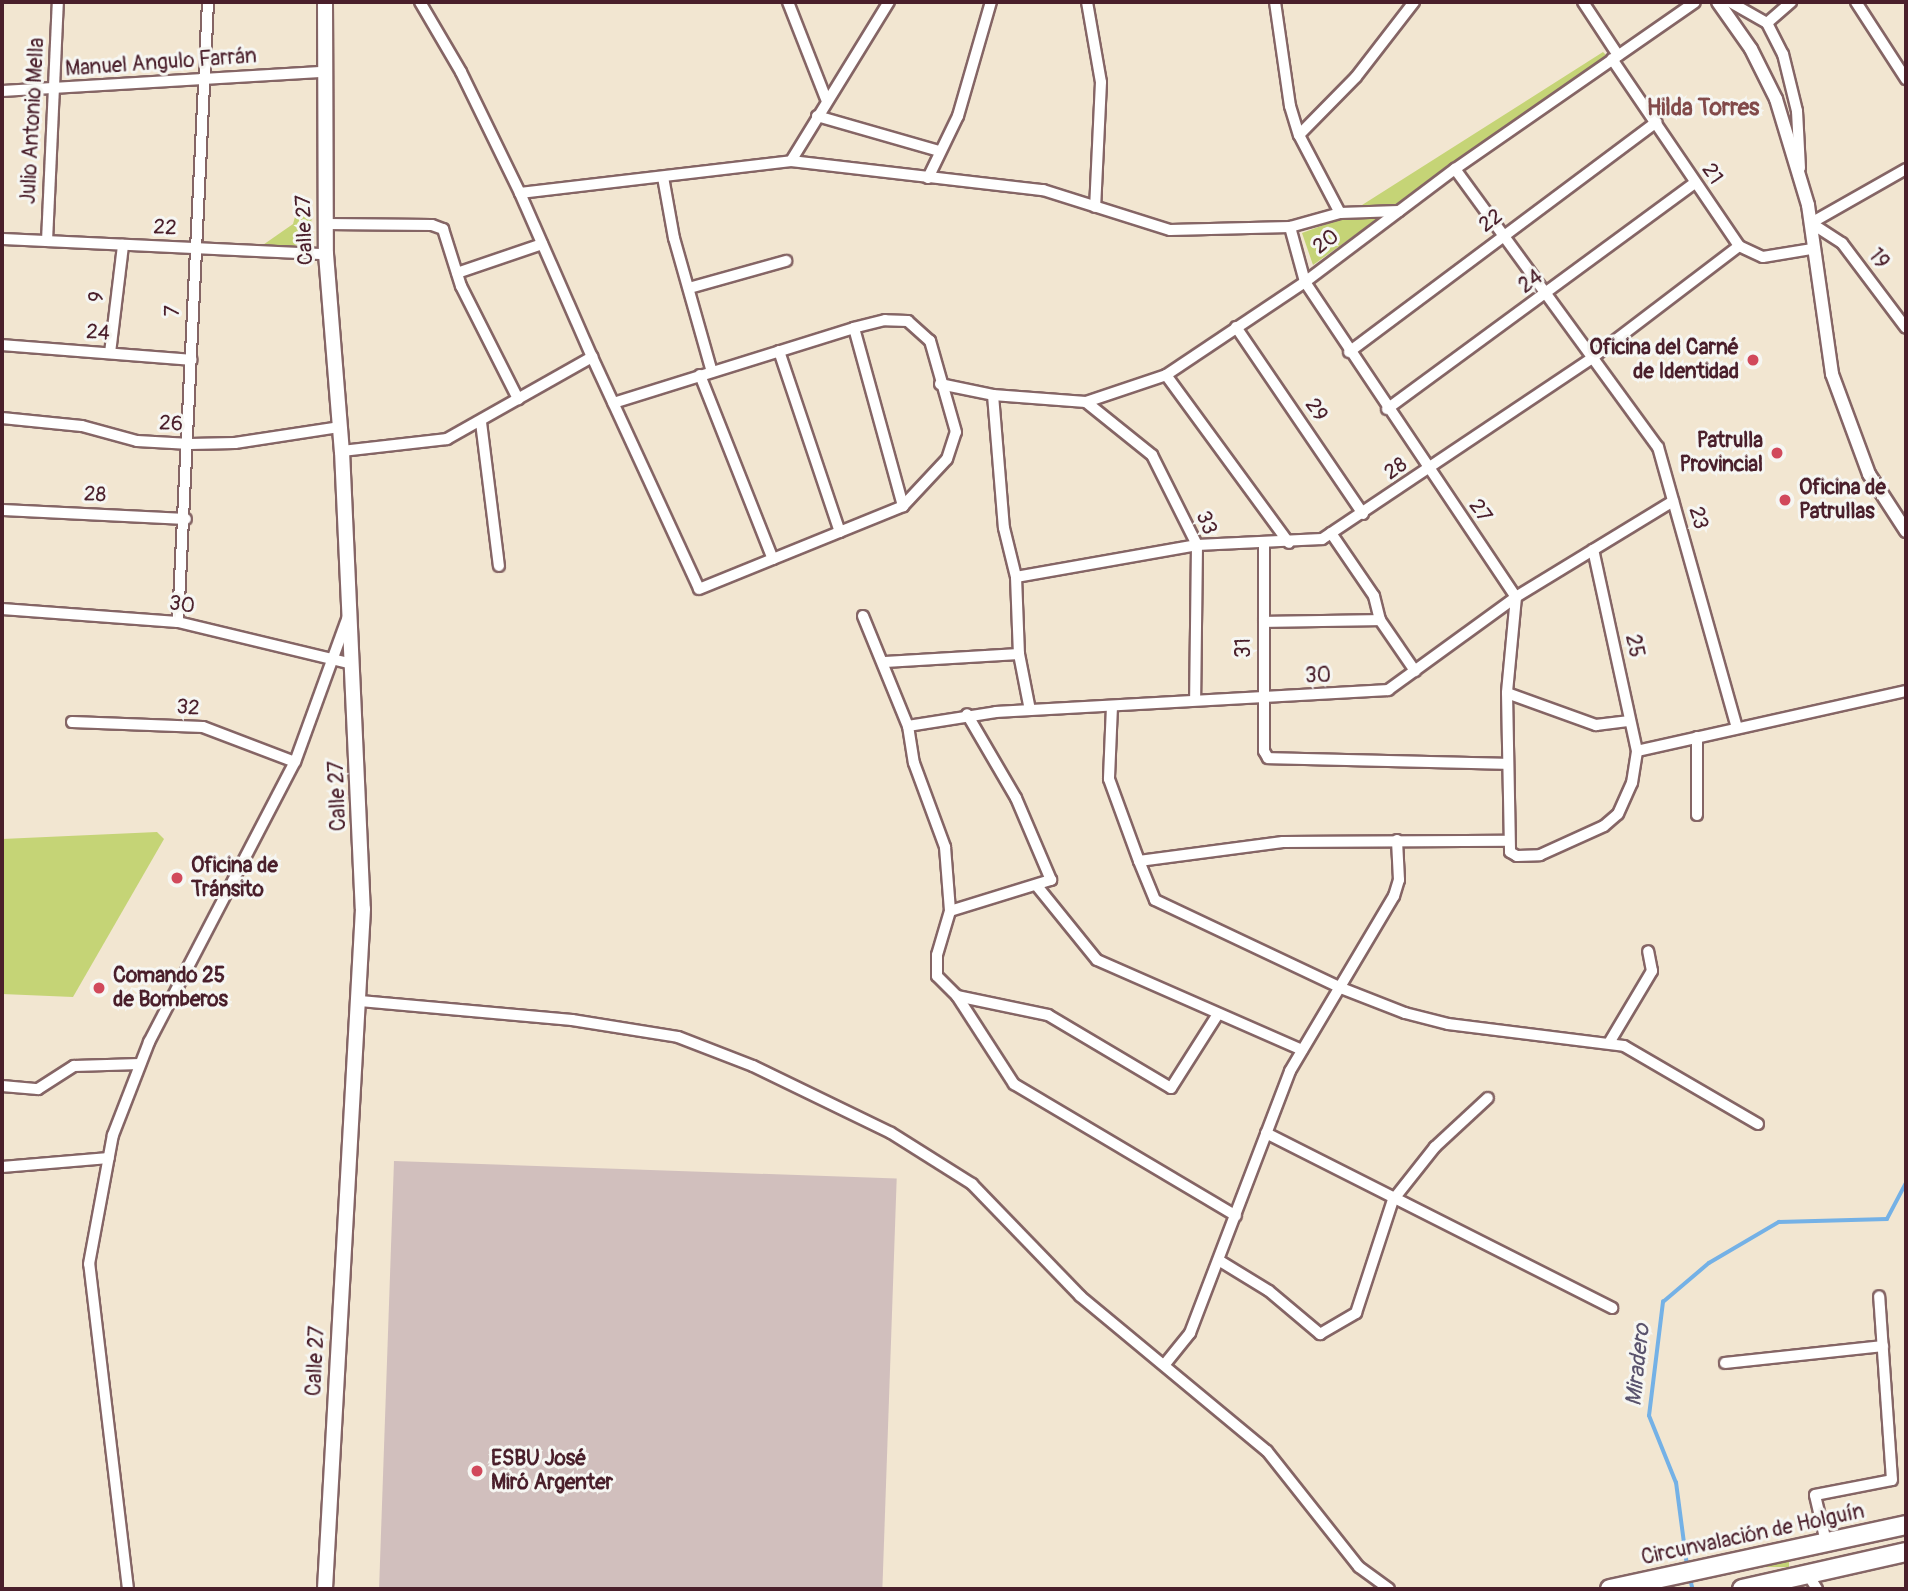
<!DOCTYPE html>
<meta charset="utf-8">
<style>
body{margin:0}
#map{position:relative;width:1908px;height:1591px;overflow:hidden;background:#f2e6d1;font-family:Pangolin,sans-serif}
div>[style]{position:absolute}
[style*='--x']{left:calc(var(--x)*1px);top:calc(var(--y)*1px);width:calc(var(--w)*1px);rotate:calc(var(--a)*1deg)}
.industrial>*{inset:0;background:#d1bfbd;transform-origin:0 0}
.green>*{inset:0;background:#c5d476;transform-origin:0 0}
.stream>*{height:3.5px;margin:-1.75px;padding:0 1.75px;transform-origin:1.75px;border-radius:1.75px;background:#74b1e6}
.roads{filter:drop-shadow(2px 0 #856565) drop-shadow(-2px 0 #856565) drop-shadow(0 2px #856565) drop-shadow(0 -2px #856565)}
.minor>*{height:10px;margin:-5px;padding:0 5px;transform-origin:5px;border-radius:5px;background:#fff}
.tertiary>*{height:12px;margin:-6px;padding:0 6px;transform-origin:6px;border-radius:6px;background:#fff}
.secondary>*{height:14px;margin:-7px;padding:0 7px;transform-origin:7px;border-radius:7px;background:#fff}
.trunk>*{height:18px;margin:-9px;padding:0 9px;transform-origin:9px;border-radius:9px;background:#fff}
.dots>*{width:19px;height:19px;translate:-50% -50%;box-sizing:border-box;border:4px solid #f6f6f2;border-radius:50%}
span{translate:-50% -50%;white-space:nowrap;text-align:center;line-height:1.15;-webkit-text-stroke:6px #f6f6f2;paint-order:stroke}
.street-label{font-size:21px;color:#4a1f2b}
.poi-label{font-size:21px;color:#4a1f2b;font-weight:700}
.right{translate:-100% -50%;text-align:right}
.left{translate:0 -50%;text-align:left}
.neighbourhood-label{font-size:23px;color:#824a4a;font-weight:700}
.water-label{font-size:23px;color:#59526c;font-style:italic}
.frame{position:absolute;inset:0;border:4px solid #4a1f2b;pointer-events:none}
</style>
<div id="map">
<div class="industrial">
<div style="left:394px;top:1161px;width:503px;height:429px;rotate:2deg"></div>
</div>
<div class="green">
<div style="clip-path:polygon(1603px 52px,1607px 56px,1313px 265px,1302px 233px,1340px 219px)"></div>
<div style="clip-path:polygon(307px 211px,312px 216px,309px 237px,295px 246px,260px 247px,293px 224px,296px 213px)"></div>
<div style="clip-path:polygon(157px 832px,164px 839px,73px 997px,2px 994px,2px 839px)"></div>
<div style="left:1789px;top:1560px;width:7px;height:66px;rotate:90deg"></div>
</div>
<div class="stream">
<div style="--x:1687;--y:1566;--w:84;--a:-97.5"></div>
<div style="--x:1676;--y:1483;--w:72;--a:-111.9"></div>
<div style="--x:1649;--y:1416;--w:115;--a:-83"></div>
<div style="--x:1663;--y:1302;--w:60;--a:-40.3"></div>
<div style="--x:1709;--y:1263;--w:81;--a:-30.4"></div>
<div style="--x:1779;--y:1222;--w:108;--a:-1.6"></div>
<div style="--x:1887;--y:1219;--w:41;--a:-62.2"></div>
<div style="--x:1690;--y:1577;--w:12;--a:76"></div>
</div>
<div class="roads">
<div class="minor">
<div style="--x:420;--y:2;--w:81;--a:59.6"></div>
<div style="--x:461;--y:72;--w:135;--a:64"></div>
<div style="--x:520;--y:193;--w:179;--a:66.3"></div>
<div style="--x:592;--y:357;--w:255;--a:65.2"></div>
<div style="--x:699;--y:589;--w:220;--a:-22.1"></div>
<div style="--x:903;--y:506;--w:64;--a:-46.9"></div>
<div style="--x:947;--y:459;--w:28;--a:-72"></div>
<div style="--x:956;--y:432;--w:95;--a:-105.9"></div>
<div style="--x:930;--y:341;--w:30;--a:-138"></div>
<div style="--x:908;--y:321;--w:23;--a:-178"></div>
<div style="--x:885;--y:320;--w:32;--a:166"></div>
<div style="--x:854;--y:328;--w:252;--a:162.7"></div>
<div style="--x:788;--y:2;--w:104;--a:68.6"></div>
<div style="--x:1087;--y:2;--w:81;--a:80.1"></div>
<div style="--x:1101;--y:82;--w:125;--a:92.7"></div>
<div style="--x:1275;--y:2;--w:105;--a:81.8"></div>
<div style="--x:1290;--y:106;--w:30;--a:73"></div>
<div style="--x:1299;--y:135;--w:88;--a:62.3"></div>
<div style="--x:1583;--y:2;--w:64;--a:56.6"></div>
<div style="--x:1730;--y:2;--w:43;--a:29.6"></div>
<div style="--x:1767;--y:23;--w:35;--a:63"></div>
<div style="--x:1783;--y:54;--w:59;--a:76.2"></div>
<div style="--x:1797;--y:111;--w:57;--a:87"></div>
<div style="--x:1856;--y:2;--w:92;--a:57"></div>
<div style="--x:1767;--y:23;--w:32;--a:-41"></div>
<div style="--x:1612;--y:59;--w:226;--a:55.8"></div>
<div style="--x:1739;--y:246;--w:26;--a:25"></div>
<div style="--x:1763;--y:257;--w:50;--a:-9.3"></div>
<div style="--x:2;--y:91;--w:322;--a:-3.4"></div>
<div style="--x:817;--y:116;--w:127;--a:16"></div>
<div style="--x:1299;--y:135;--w:81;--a:-45.5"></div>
<div style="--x:1356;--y:77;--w:95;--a:-52.3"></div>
<div style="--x:791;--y:161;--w:187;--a:-58.4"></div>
<div style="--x:1455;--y:169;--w:344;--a:53.9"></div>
<div style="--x:1658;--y:447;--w:292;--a:74.3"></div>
<div style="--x:1906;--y:169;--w:109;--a:150.4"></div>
<div style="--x:1811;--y:223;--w:37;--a:33"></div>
<div style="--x:1842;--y:243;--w:106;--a:53"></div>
<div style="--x:663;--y:177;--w:62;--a:79.8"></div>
<div style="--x:674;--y:238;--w:139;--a:74.2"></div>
<div style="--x:928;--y:178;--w:69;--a:-64.2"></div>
<div style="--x:958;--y:116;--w:119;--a:-73.9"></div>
<div style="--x:520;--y:193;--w:273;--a:-6.7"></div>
<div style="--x:791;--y:161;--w:254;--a:6.6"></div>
<div style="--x:1043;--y:190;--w:133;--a:17.5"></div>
<div style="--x:1170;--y:230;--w:120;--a:-1.4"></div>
<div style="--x:1290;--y:227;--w:52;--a:-15.6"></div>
<div style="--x:1340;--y:213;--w:59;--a:-1.9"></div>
<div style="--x:326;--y:224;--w:106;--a:0.5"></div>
<div style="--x:432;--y:225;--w:12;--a:20"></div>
<div style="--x:443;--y:229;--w:60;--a:72.5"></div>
<div style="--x:461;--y:286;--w:127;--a:63.2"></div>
<div style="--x:1290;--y:227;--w:57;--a:74.7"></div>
<div style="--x:1305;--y:282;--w:379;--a:56.2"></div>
<div style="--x:1516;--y:597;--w:96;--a:95.4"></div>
<div style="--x:1507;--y:693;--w:159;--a:88.9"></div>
<div style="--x:1510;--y:852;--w:8;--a:30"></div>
<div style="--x:1517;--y:856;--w:23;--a:-2"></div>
<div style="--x:1540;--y:855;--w:70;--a:-24.4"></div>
<div style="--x:1604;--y:826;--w:18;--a:-41"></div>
<div style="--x:1618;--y:814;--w:34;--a:-66"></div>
<div style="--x:1632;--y:783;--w:32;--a:-81"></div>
<div style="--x:1637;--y:751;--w:206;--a:-102.3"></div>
<div style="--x:2;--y:239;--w:324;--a:2.7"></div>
<div style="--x:47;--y:241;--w:239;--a:-87.4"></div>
<div style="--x:457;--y:273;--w:90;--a:-18.8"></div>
<div style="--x:689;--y:288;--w:101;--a:-15.6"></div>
<div style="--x:1236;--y:327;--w:226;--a:55.8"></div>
<div style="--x:854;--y:328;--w:185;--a:74.6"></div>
<div style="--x:2;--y:345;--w:190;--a:4.5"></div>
<div style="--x:779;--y:351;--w:191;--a:71.4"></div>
<div style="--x:1349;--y:352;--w:384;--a:-36.8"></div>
<div style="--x:110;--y:353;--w:109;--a:-83.1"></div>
<div style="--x:700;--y:375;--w:198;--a:68.4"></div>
<div style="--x:1166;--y:375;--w:208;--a:53.8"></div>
<div style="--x:940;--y:384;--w:54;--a:11.7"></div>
<div style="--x:993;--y:395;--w:93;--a:4.3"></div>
<div style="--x:1086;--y:402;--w:84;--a:-18.6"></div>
<div style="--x:1166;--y:375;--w:167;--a:-33.8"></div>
<div style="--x:1305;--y:282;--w:188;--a:-37"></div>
<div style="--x:1455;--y:169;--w:292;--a:-34.8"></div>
<div style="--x:993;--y:395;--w:133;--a:85.3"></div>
<div style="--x:1004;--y:528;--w:50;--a:76.2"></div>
<div style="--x:1016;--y:577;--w:77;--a:87.8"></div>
<div style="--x:1019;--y:654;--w:57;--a:78.9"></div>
<div style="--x:1086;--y:402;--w:85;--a:38.8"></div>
<div style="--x:1152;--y:455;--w:101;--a:63.4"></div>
<div style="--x:1197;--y:545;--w:153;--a:90.7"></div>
<div style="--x:1387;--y:409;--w:382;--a:-36.3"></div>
<div style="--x:2;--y:418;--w:80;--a:5.7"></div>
<div style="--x:82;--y:426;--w:57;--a:15.3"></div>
<div style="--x:137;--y:441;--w:53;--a:3.2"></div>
<div style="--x:190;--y:444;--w:45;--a:-1.3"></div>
<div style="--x:235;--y:443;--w:105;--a:-8.7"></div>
<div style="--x:481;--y:422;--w:145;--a:82.9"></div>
<div style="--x:342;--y:451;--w:106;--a:-6.5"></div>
<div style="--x:447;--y:439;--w:167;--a:-29.5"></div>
<div style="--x:2;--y:510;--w:184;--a:2.8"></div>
<div style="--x:1331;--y:533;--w:76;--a:55.7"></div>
<div style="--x:1374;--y:596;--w:25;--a:76"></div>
<div style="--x:1380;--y:620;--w:62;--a:55.5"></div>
<div style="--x:1264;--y:544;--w:207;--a:90"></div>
<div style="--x:1264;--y:751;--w:8;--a:60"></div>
<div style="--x:1268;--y:758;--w:240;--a:1.4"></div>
<div style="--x:1016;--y:577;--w:184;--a:-10"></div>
<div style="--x:1197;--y:545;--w:125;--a:-2.7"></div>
<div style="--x:1322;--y:539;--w:325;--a:-33.8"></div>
<div style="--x:1592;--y:358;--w:185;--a:-37.3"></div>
<div style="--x:2;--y:609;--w:176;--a:4.2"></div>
<div style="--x:178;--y:622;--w:180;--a:13.5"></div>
<div style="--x:863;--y:616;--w:119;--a:67.8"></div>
<div style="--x:908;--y:726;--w:37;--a:81"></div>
<div style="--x:914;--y:763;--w:90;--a:69.7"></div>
<div style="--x:945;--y:847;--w:64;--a:85.5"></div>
<div style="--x:950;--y:911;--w:46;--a:106.5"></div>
<div style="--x:937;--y:955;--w:21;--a:90"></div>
<div style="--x:937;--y:976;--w:28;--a:45"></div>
<div style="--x:957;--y:996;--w:105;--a:57.1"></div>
<div style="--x:1014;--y:1084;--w:258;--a:30.7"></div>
<div style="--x:178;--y:622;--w:621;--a:-87.23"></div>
<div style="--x:1264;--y:622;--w:116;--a:-1"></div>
<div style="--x:885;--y:662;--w:134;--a:-3.4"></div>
<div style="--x:1507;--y:693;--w:95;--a:19.8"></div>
<div style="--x:1596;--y:725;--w:34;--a:-7"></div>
<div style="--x:1112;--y:706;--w:73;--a:92.4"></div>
<div style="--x:1109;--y:779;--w:87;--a:69.9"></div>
<div style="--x:1139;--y:861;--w:145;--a:-7.5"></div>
<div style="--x:1283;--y:842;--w:226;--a:-0.3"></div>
<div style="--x:72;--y:722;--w:131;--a:2.2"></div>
<div style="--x:203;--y:727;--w:98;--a:20.8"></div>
<div style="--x:908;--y:726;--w:89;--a:-9"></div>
<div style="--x:996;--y:712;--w:393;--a:-3.2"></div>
<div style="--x:1388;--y:690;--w:158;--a:-36"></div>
<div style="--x:1516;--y:597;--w:184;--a:-31.4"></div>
<div style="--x:1637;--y:751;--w:276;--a:-12.6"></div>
<div style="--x:1697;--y:815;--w:78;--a:-90"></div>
<div style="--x:1139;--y:861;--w:42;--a:67.7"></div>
<div style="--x:1155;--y:900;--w:206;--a:25.3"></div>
<div style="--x:1341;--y:988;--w:69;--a:21.3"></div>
<div style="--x:1405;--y:1013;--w:44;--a:14.3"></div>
<div style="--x:1448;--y:1024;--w:177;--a:7.1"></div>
<div style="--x:1624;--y:1046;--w:155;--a:30.2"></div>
<div style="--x:1037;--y:886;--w:95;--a:51"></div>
<div style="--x:1097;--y:960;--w:224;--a:23.7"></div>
<div style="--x:950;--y:911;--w:106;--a:-17.1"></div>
<div style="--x:1051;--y:880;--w:89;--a:-113.1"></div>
<div style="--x:1016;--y:798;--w:97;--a:-120.3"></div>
<div style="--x:957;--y:996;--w:93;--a:11.8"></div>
<div style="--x:1048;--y:1015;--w:143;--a:30.7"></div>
<div style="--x:1171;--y:1088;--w:88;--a:-57.6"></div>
<div style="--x:360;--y:1001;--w:213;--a:5.1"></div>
<div style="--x:572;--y:1020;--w:107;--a:9.1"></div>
<div style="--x:678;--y:1037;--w:80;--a:21.1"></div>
<div style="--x:753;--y:1066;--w:153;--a:25.9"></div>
<div style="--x:891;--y:1133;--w:96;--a:32.2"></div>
<div style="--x:972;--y:1184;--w:156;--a:46"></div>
<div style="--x:1080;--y:1296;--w:243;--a:39.7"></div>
<div style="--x:1267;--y:1451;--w:148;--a:51.6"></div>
<div style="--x:1359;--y:1567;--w:37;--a:36"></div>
<div style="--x:1609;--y:1043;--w:84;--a:-59.2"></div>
<div style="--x:1652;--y:971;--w:20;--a:-101"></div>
<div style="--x:2;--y:1086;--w:36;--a:5"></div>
<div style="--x:38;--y:1089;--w:43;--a:-32.6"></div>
<div style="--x:74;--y:1066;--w:66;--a:-1.7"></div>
<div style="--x:1266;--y:1133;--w:388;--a:26.8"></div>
<div style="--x:2;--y:1167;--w:107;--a:-4.8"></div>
<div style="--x:1220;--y:1261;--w:57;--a:31.5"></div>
<div style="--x:1269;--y:1291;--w:67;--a:40.1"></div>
<div style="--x:1320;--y:1334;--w:42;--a:-30.3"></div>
<div style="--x:1356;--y:1313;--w:119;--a:-71.9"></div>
<div style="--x:1393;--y:1200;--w:68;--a:-51.6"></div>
<div style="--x:1435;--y:1147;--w:72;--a:-42.8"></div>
<div style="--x:1725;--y:1363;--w:159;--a:-6.1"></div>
<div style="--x:1165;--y:1364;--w:40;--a:-51"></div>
<div style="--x:1190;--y:1333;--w:280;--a:-69.1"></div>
<div style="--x:1290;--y:1071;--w:204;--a:-59.3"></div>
<div style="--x:1394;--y:896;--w:17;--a:-73"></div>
<div style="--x:1399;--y:880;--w:40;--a:-92.9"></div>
<div style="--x:1826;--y:1542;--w:48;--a:-103.2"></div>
<div style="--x:1815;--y:1495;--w:78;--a:-11"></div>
<div style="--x:1892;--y:1480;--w:184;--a:-94"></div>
<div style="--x:1807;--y:1573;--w:19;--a:58"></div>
<div style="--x:128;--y:1589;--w:327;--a:-96.8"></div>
<div style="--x:89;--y:1264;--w:131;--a:-79.5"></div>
<div style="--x:113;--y:1135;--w:100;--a:-68.8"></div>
<div style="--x:149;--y:1042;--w:316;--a:-62.5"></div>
<div style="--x:295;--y:762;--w:152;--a:-70"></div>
</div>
<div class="tertiary">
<div style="--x:1718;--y:2;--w:57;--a:54.9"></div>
<div style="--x:1751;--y:49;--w:56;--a:63.4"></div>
<div style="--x:1776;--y:99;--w:111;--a:73.2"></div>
<div style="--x:1808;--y:205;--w:171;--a:81.9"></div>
<div style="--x:1832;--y:374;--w:107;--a:69.7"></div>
<div style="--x:1869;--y:474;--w:68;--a:57"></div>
</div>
<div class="secondary">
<div style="--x:325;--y:2;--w:252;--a:89.8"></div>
<div style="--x:326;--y:254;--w:198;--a:85.4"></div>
<div style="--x:342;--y:451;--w:458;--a:87.4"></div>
<div style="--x:363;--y:909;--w:681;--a:93.2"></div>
</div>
<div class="trunk">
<div style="--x:1610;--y:1589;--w:303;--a:-12.2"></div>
<div style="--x:1742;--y:1589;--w:168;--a:-12.7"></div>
</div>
</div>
<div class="dots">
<div style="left:1753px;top:360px;background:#d1495b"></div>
<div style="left:1777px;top:453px;background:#d1495b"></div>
<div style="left:1785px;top:500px;background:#d1495b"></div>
<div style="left:177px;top:878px;background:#d1495b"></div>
<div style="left:99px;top:988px;background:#d1495b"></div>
<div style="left:477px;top:1471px;background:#d1495b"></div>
</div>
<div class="street-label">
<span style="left:161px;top:63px;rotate:-4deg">Manuel Angulo Farrán</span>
<span style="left:33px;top:121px;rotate:-87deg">Julio Antonio Mella</span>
<span style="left:1712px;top:174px;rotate:57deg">21</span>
<span style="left:1491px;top:221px;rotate:-37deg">22</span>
<span style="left:165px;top:228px;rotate:3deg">22</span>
<span style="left:305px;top:230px;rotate:-92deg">Calle 27</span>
<span style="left:1326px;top:242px;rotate:-37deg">20</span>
<span style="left:1878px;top:259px;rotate:53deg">19</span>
<span style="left:1531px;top:282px;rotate:-36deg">24</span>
<span style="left:97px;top:297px;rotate:-83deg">9</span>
<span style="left:173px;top:311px;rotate:-88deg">7</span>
<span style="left:98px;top:333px;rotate:4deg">24</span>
<span style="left:1316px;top:410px;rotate:56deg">29</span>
<span style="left:171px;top:424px;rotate:3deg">26</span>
<span style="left:1396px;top:469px;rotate:-34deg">28</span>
<span style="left:95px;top:495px;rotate:3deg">28</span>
<span style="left:1480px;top:511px;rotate:55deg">27</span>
<span style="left:1698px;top:518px;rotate:74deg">23</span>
<span style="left:1206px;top:523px;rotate:67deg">33</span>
<span style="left:182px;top:605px;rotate:8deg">30</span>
<span style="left:1634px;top:646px;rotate:78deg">25</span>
<span style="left:1244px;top:648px;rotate:-90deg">31</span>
<span style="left:1318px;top:676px;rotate:-2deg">30</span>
<span style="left:188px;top:708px;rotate:4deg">32</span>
<span style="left:338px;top:796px;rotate:-92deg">Calle 27</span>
<span style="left:316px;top:1361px;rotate:-87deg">Calle 27</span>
<span style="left:1753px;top:1535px;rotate:-12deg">Circunvalación de Holguín</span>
</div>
<div class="poi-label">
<span class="right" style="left:1739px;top:360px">Oficina del Carné<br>de Identidad</span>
<span class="right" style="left:1763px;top:453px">Patrulla<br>Provincial</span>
<span class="left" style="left:1799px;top:500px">Oficina de<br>Patrullas</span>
<span class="left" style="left:191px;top:878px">Oficina de<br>Tránsito</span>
<span class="left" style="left:113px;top:988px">Comando 25<br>de Bomberos</span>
<span class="left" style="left:491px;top:1471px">ESBU José<br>Miró Argenter</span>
</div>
<div class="neighbourhood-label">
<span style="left:1703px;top:108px">Hilda Torres</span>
</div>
<div class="water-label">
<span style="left:1638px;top:1365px;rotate:-84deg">Miradero</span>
</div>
<div class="frame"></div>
</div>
